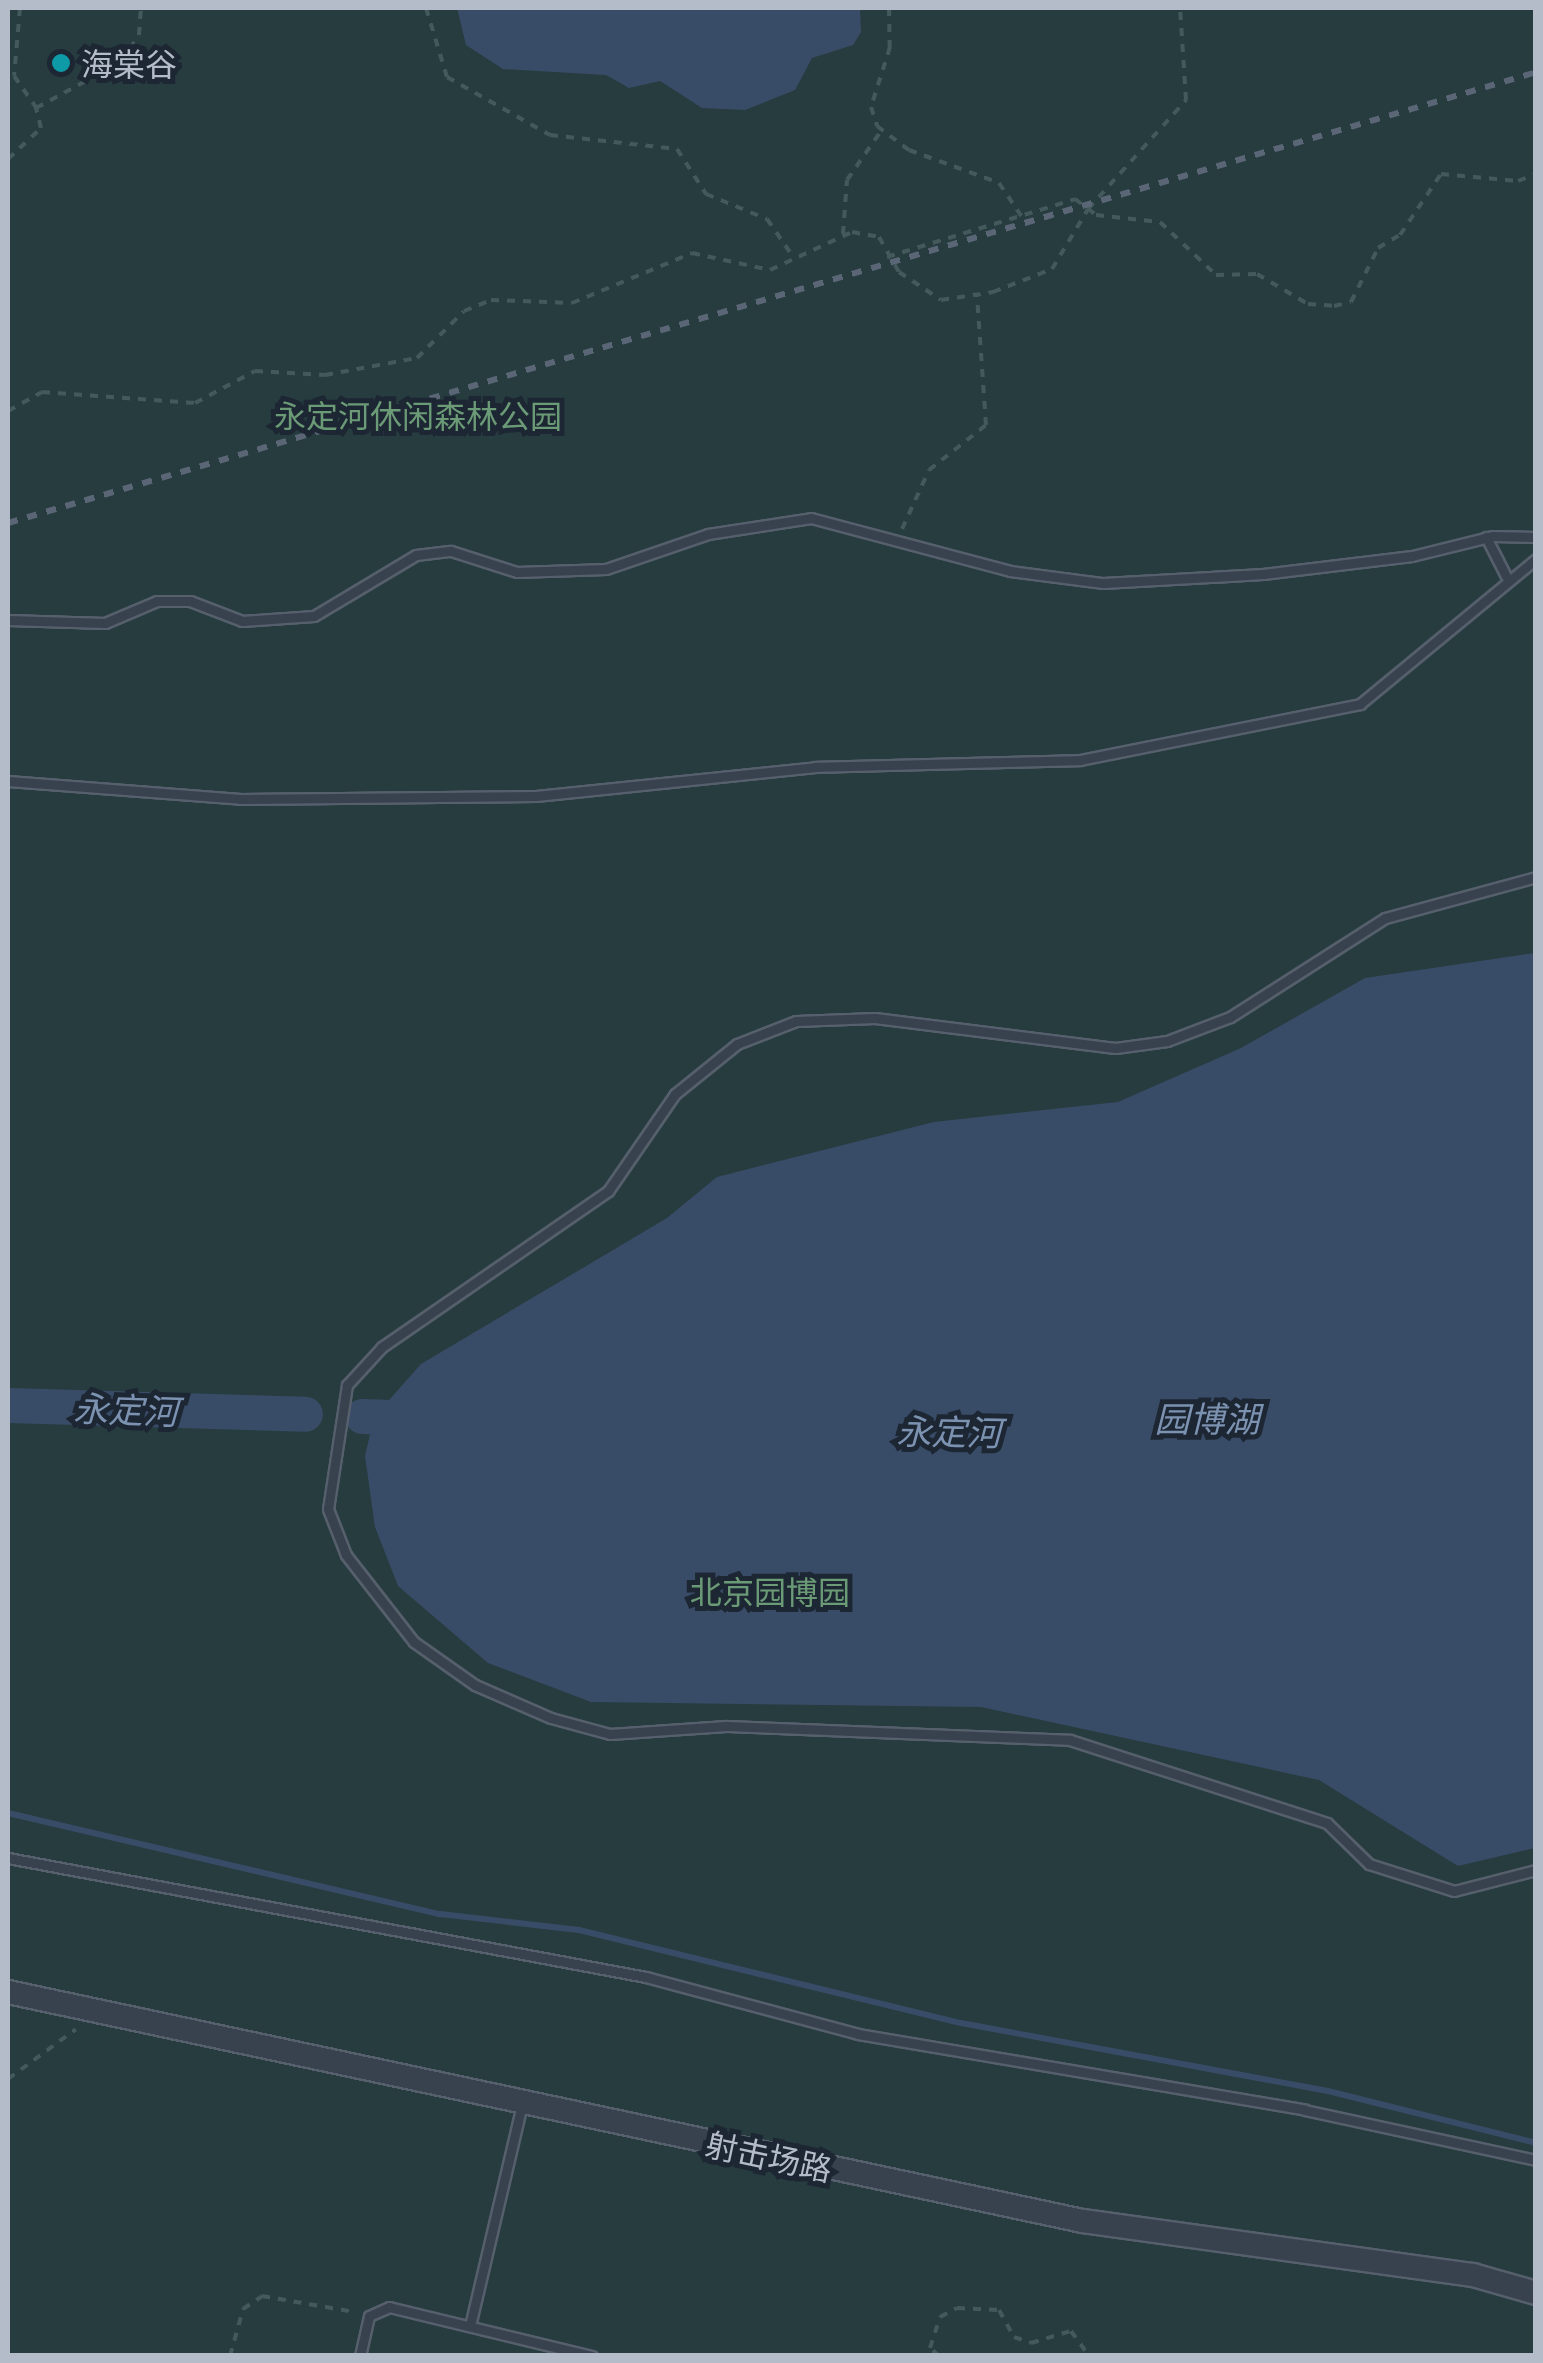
<!DOCTYPE html>
<meta charset="utf-8">
<style>
body{margin:0}
#map{position:relative;width:1543px;height:2363px;overflow:hidden;background:#242f3e;font-family:Barlow,"Noto Sans SC",sans-serif}
div>[style]{position:absolute}
[style*='--x']{left:calc(var(--x)*1px);top:calc(var(--y)*1px);width:calc(var(--w)*1px);rotate:calc(var(--a)*1deg)}
.green>*{inset:0;background:#263c3f;transform-origin:0 0}
.water>*{inset:0;background:#394c67}
.stream>*{height:6px;margin:-3px;padding:0 3px;transform-origin:3px;border-radius:3px;background:#394c67}
.river>*{height:35px;margin:-17.5px;padding:0 17.5px;transform-origin:17.5px;border-radius:17.5px;background:#394c67}
.path>*{height:4px;margin-top:-2px;transform-origin:0;background:repeating-linear-gradient(90deg,#44595c 0 8px,transparent 0 16px)}
.roads{filter:drop-shadow(2px 0 #565f6c) drop-shadow(-2px 0 #565f6c) drop-shadow(0 2px #565f6c) drop-shadow(0 -2px #565f6c)}
.service>*{height:9px;margin:-4.5px;padding:0 4.5px;transform-origin:4.5px;border-radius:4.5px;background:#38414e}
.tertiary>*{height:22px;margin:-11px;padding:0 11px;transform-origin:11px;border-radius:11px;background:#38414e}
.rail>*{height:6px;margin-top:-3px;transform-origin:0;background:repeating-linear-gradient(90deg,#5a6575 0 10px,transparent 0 20px)}
.dots>*{width:28px;height:28px;translate:-50% -50%;box-sizing:border-box;border:5px solid #1d2633;border-radius:50%}
span{translate:-50% -50%;white-space:nowrap;text-align:center;line-height:1.15;-webkit-text-stroke:10px #1d2633;paint-order:stroke}
.poi-label{font-size:32px;color:#b4bcc9}
.left{translate:0 -50%;text-align:left}
.park-label{font-size:32px;color:#6b9a76}
.street-label{font-size:32px;color:#b4bcc9}
.water-label{font-size:35px;color:#7c92b1;font-style:italic}
.frame{position:absolute;inset:0;border:10px solid #b4bcc9;pointer-events:none}
</style>
<div id="map">
<div class="green">
<div style="left:8px;top:8px;width:1527px;height:2348px"></div>
</div>
<div class="water">
<div style="clip-path:polygon(457px 8px,860px 8px,861px 32px,853px 45px,812px 58px,795px 90px,745px 110px,702px 108px,660px 81px,629px 88px,606px 75px,503px 69px,466px 45px)"></div>
<div style="clip-path:polygon(1535px 953px,1535px 1848px,1458px 1866px,1319px 1780px,981px 1707px,591px 1702px,488px 1663px,398px 1586px,375px 1527px,365px 1456px,374px 1417px,421px 1364px,667px 1218px,717px 1177px,934px 1122px,1118px 1102px,1241px 1048px,1365px 978px)"></div>
</div>
<div class="stream">
<div style="--x:8;--y:1813;--w:444;--a:13.2"></div>
<div style="--x:440;--y:1914;--w:140;--a:6.6"></div>
<div style="--x:579;--y:1930;--w:393;--a:13.7"></div>
<div style="--x:961;--y:2023;--w:373;--a:10.5"></div>
<div style="--x:1328;--y:2091;--w:214;--a:14"></div>
</div>
<div class="river">
<div style="--x:8;--y:1405;--w:297;--a:1.7"></div>
<div style="--x:362;--y:1416;--w:59;--a:1.9"></div>
</div>
<div class="path">
<div style="--x:20;--y:8;--w:68;--a:95"></div>
<div style="--x:14;--y:76;--w:39;--a:55"></div>
<div style="--x:36;--y:108;--w:97;--a:-28.4"></div>
<div style="--x:121;--y:62;--w:32;--a:-56"></div>
<div style="--x:139;--y:35;--w:27;--a:-86"></div>
<div style="--x:426;--y:8;--w:72;--a:73.1"></div>
<div style="--x:447;--y:77;--w:118;--a:29.4"></div>
<div style="--x:550;--y:135;--w:128;--a:6.3"></div>
<div style="--x:677;--y:149;--w:54;--a:57.2"></div>
<div style="--x:706;--y:194;--w:66;--a:22.3"></div>
<div style="--x:767;--y:219;--w:47;--a:55.3"></div>
<div style="--x:889;--y:8;--w:39;--a:89"></div>
<div style="--x:890;--y:47;--w:63;--a:107.6"></div>
<div style="--x:871;--y:107;--w:20;--a:72"></div>
<div style="--x:877;--y:126;--w:40;--a:37"></div>
<div style="--x:909;--y:150;--w:96;--a:20.1"></div>
<div style="--x:999;--y:183;--w:40;--a:56"></div>
<div style="--x:8;--y:159;--w:45;--a:-43.2"></div>
<div style="--x:41;--y:128;--w:21;--a:-104"></div>
<div style="--x:843;--y:234;--w:54;--a:-85.8"></div>
<div style="--x:847;--y:180;--w:60;--a:-55.2"></div>
<div style="--x:887;--y:257;--w:197;--a:-17.1"></div>
<div style="--x:1075;--y:199;--w:26;--a:37"></div>
<div style="--x:1096;--y:215;--w:64;--a:6.2"></div>
<div style="--x:1160;--y:222;--w:77;--a:43.4"></div>
<div style="--x:1216;--y:275;--w:41;--a:-1.4"></div>
<div style="--x:1257;--y:274;--w:59;--a:30.5"></div>
<div style="--x:1308;--y:304;--w:26;--a:4"></div>
<div style="--x:1334;--y:306;--w:17;--a:-13"></div>
<div style="--x:1351;--y:302;--w:60;--a:-63.4"></div>
<div style="--x:1378;--y:248;--w:26;--a:-31"></div>
<div style="--x:1400;--y:235;--w:73;--a:-56.1"></div>
<div style="--x:1441;--y:174;--w:77;--a:5.2"></div>
<div style="--x:1518;--y:181;--w:19;--a:-21"></div>
<div style="--x:8;--y:411;--w:39;--a:-29"></div>
<div style="--x:42;--y:392;--w:153;--a:4.1"></div>
<div style="--x:195;--y:403;--w:68;--a:-28.1"></div>
<div style="--x:255;--y:371;--w:70;--a:3.3"></div>
<div style="--x:325;--y:375;--w:94;--a:-10.5"></div>
<div style="--x:417;--y:358;--w:66;--a:-45"></div>
<div style="--x:464;--y:311;--w:29;--a:-22"></div>
<div style="--x:491;--y:300;--w:81;--a:2.1"></div>
<div style="--x:572;--y:303;--w:130;--a:-22.6"></div>
<div style="--x:692;--y:253;--w:80;--a:12.3"></div>
<div style="--x:770;--y:270;--w:90;--a:-24.9"></div>
<div style="--x:852;--y:232;--w:27;--a:10"></div>
<div style="--x:879;--y:237;--w:40;--a:60.3"></div>
<div style="--x:899;--y:272;--w:50;--a:33.7"></div>
<div style="--x:941;--y:300;--w:53;--a:-8.7"></div>
<div style="--x:993;--y:292;--w:63;--a:-21.3"></div>
<div style="--x:1052;--y:269;--w:70;--a:-59"></div>
<div style="--x:1088;--y:209;--w:147;--a:-48"></div>
<div style="--x:1186;--y:100;--w:92;--a:-93.7"></div>
<div style="--x:902;--y:529;--w:65;--a:-65.4"></div>
<div style="--x:929;--y:470;--w:73;--a:-38.3"></div>
<div style="--x:986;--y:425;--w:130;--a:-94"></div>
<div style="--x:8;--y:2079;--w:84;--a:-36.3"></div>
<div style="--x:230;--y:2356;--w:49;--a:-74.5"></div>
<div style="--x:243;--y:2309;--w:23;--a:-34"></div>
<div style="--x:262;--y:2296;--w:94;--a:9.8"></div>
<div style="--x:939;--y:2356;--w:12;--a:-138"></div>
<div style="--x:930;--y:2348;--w:33;--a:-72"></div>
<div style="--x:940;--y:2317;--w:19;--a:-28"></div>
<div style="--x:957;--y:2308;--w:42;--a:2.7"></div>
<div style="--x:999;--y:2310;--w:31;--a:61"></div>
<div style="--x:1014;--y:2337;--w:18;--a:19"></div>
<div style="--x:1031;--y:2343;--w:42;--a:-16.7"></div>
<div style="--x:1071;--y:2331;--w:31;--a:54"></div>
</div>
<div class="roads">
<div class="service">
<div style="--x:1486;--y:537;--w:44;--a:62.9"></div>
<div style="--x:8;--y:620;--w:97;--a:1.8"></div>
<div style="--x:105;--y:623;--w:56;--a:-22.9"></div>
<div style="--x:157;--y:601;--w:33;--a:0"></div>
<div style="--x:190;--y:601;--w:56;--a:21"></div>
<div style="--x:242;--y:621;--w:72;--a:-4"></div>
<div style="--x:314;--y:616;--w:119;--a:-30.9"></div>
<div style="--x:416;--y:555;--w:35;--a:-7"></div>
<div style="--x:451;--y:551;--w:69;--a:17.7"></div>
<div style="--x:517;--y:572;--w:89;--a:-1.9"></div>
<div style="--x:606;--y:569;--w:108;--a:-18.9"></div>
<div style="--x:708;--y:534;--w:104;--a:-8.8"></div>
<div style="--x:811;--y:518;--w:206;--a:14.9"></div>
<div style="--x:1010;--y:571;--w:94;--a:7.4"></div>
<div style="--x:1103;--y:583;--w:160;--a:-3.2"></div>
<div style="--x:1263;--y:574;--w:150;--a:-6.9"></div>
<div style="--x:1412;--y:556;--w:83;--a:-13.9"></div>
<div style="--x:1493;--y:536;--w:43;--a:1.3"></div>
<div style="--x:8;--y:781;--w:233;--a:4.4"></div>
<div style="--x:240;--y:799;--w:296;--a:-0.6"></div>
<div style="--x:536;--y:796;--w:281;--a:-5.9"></div>
<div style="--x:815;--y:767;--w:265;--a:-1.5"></div>
<div style="--x:1080;--y:760;--w:286;--a:-11.3"></div>
<div style="--x:1360;--y:704;--w:228;--a:-39.5"></div>
<div style="--x:1536;--y:877;--w:156;--a:164.8"></div>
<div style="--x:1385;--y:918;--w:184;--a:147.4"></div>
<div style="--x:1230;--y:1017;--w:67;--a:159.1"></div>
<div style="--x:1167;--y:1041;--w:52;--a:172.3"></div>
<div style="--x:1115;--y:1048;--w:242;--a:-172.9"></div>
<div style="--x:875;--y:1018;--w:79;--a:177.8"></div>
<div style="--x:796;--y:1021;--w:63;--a:158.7"></div>
<div style="--x:737;--y:1044;--w:80;--a:141.1"></div>
<div style="--x:675;--y:1094;--w:118;--a:124.6"></div>
<div style="--x:608;--y:1191;--w:275;--a:145.4"></div>
<div style="--x:382;--y:1347;--w:52;--a:132.6"></div>
<div style="--x:347;--y:1385;--w:125;--a:98.7"></div>
<div style="--x:328;--y:1509;--w:49;--a:68.6"></div>
<div style="--x:346;--y:1555;--w:110;--a:52"></div>
<div style="--x:414;--y:1642;--w:75;--a:35.2"></div>
<div style="--x:475;--y:1685;--w:83;--a:23.5"></div>
<div style="--x:551;--y:1718;--w:61;--a:15.2"></div>
<div style="--x:610;--y:1734;--w:116;--a:-3.9"></div>
<div style="--x:726;--y:1726;--w:344;--a:2.3"></div>
<div style="--x:1070;--y:1740;--w:270;--a:17.9"></div>
<div style="--x:1327;--y:1823;--w:59;--a:44.3"></div>
<div style="--x:1369;--y:1864;--w:89;--a:17.6"></div>
<div style="--x:1454;--y:1891;--w:85;--a:-14.4"></div>
<div style="--x:8;--y:1858;--w:649;--a:10.57"></div>
<div style="--x:646;--y:1977;--w:220;--a:15"></div>
<div style="--x:858;--y:2034;--w:453;--a:9.6"></div>
<div style="--x:1305;--y:2110;--w:236;--a:12.2"></div>
<div style="--x:470;--y:2326;--w:227;--a:-76.8"></div>
<div style="--x:360;--y:2356;--w:41;--a:-77.3"></div>
<div style="--x:369;--y:2316;--w:22;--a:-24"></div>
<div style="--x:389;--y:2307;--w:209;--a:13.6"></div>
</div>
<div class="tertiary">
<div style="--x:8;--y:1992;--w:1099;--a:12.03"></div>
<div style="--x:1083;--y:2221;--w:394;--a:7.9"></div>
<div style="--x:1473;--y:2275;--w:66;--a:15.9"></div>
</div>
</div>
<div class="rail">
<div style="--x:8;--y:523;--w:1593;--a:-16.44"></div>
</div>
<div class="dots">
<div style="left:61px;top:63px;background:#0f9aa8"></div>
</div>
<div class="poi-label">
<span class="left" style="left:81px;top:63px">海棠谷</span>
</div>
<div class="park-label">
<span style="left:418px;top:415px">永定河休闲森林公园</span>
<span style="left:770px;top:1591px">北京园博园</span>
</div>
<div class="street-label">
<span style="left:769px;top:2156px;rotate:12deg">射击场路</span>
</div>
<div class="water-label">
<span style="left:126px;top:1409px;rotate:2deg">永定河</span>
<span style="left:1207px;top:1418px">园博湖</span>
<span style="left:949px;top:1431px;rotate:1deg">永定河</span>
</div>
<div class="frame"></div>
</div>
